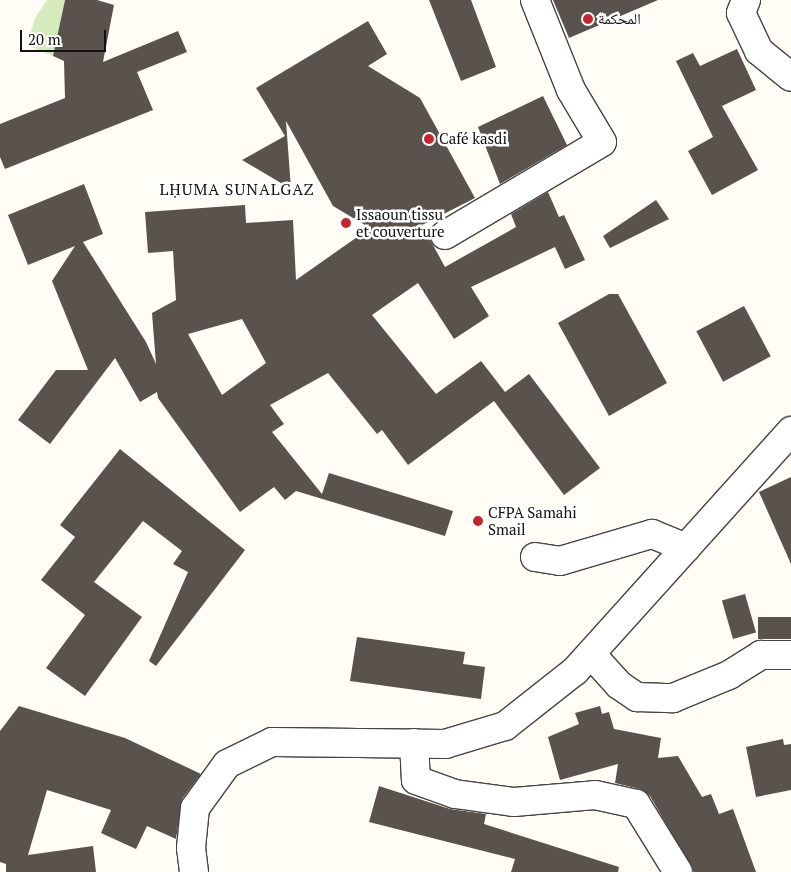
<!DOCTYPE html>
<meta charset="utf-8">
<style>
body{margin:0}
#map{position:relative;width:791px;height:872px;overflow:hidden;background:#fffdf5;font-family:"PT Serif","Noto Naskh Arabic",serif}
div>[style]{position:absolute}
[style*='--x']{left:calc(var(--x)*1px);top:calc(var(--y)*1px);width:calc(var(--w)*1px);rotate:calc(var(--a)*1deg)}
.green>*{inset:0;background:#d5ebbd}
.building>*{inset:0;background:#5a524d;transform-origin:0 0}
.roads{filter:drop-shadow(1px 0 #444) drop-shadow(-1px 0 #444) drop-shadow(0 1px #444) drop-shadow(0 -1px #444)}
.minor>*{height:28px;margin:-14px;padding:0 14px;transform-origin:14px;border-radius:14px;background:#fff}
.dots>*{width:14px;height:14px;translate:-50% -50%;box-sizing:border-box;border:2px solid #fff;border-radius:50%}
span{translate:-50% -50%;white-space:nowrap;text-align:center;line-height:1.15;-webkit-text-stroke:5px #fff;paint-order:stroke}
.poi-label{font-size:15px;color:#111}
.left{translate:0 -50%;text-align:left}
.neighbourhood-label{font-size:16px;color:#111;letter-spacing:1px}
.scale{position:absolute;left:20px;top:30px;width:86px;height:22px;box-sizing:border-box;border:2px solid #111;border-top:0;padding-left:6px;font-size:15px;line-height:18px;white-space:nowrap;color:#111;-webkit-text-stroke:4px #fff;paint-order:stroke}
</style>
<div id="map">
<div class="green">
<div style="clip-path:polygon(47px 0,65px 0,53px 56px,31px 47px,29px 38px,35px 18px)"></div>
</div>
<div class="building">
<div style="clip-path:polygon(65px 0,97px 0,114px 5px,103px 62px,178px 31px,187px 52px,137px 72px,153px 110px,5px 169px,0 157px,0 124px,65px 98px,64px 61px,53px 56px)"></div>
<div style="clip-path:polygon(429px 0,471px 0,496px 67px,461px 81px)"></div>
<div style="clip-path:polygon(553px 0,658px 0,569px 38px)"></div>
<div style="clip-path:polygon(evenodd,368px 21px,387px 54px,368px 66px,420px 98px,475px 198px,422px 225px,445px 267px,516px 227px,511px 214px,548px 192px,559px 217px,564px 215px,585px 260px,565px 269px,555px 247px,471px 287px,489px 316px,454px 339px,418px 283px,372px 315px,436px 394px,481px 361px,505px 392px,529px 374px,600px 468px,564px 495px,494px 401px,408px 465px,382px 430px,377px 434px,328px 373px,270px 405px,284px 424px,272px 432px,322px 494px,329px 473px,453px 511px,445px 536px,296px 491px,285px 500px,274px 487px,240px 512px,158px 398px,157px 392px,140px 402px,115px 358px,50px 444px,18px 420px,56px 370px,88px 370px,52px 281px,75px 246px,28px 265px,8px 215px,84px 184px,103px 234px,83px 242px,146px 342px,156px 364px,152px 313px,176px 300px,173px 251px,148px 253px,145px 212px,245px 205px,246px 223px,293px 220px,296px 280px,370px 228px,333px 206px,286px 121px,291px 189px,242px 160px,285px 136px,256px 88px,368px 21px,242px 319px,266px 363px,222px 395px,188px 334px,242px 319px)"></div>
<div style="clip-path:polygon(737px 49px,756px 90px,722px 106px,758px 170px,712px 195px,688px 151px,713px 137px,676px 61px,693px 53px,700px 66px)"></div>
<div style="clip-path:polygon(543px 96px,567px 145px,500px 184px,478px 127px)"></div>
<div style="clip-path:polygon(656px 200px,669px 219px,610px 248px,603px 236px)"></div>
<div style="clip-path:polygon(609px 294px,618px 294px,667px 383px,609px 416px,558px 323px)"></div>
<div style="left:744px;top:306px;width:57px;height:54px;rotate:62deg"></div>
<div style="clip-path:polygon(120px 449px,245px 550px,156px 666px,149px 661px,188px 572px,173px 564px,182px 551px,143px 521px,94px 582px,142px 617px,85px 696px,46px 668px,85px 615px,41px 580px,75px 537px,60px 525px)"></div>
<div style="clip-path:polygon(791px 477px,791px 564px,759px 492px)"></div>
<div style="left:745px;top:594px;width:40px;height:24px;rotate:74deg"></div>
<div style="left:791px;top:617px;width:22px;height:33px;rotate:90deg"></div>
<div style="clip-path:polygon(357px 637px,465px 652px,463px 664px,485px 667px,481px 699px,350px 681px)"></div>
<div style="clip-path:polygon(19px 706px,125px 738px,201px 774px,182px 799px,176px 839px,147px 826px,136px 849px,101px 833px,111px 810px,47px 790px,28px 855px,93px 846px,96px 872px,6px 872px,6px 864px,0 862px,0 731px)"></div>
<div style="clip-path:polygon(600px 706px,602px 714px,609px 712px,614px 729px,661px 738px,658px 758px,678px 756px,702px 797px,711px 794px,719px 814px,733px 809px,756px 872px,694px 872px,650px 796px,640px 789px,615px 783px,618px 764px,560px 780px,548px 737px,579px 724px,575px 713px)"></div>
<div style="clip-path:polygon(783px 739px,784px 745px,791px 744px,791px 790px,756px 797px,746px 747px)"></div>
<div style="clip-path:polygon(379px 786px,450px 809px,486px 814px,484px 824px,619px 867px,618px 872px,511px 872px,515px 859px,369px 822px)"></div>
</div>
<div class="roads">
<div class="minor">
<div style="--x:746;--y:0;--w:14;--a:111"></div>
<div style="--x:741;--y:13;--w:42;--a:64.7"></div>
<div style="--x:759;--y:51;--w:41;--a:39.1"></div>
<div style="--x:445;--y:235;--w:182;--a:-30.6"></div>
<div style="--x:602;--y:142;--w:61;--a:-120.8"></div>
<div style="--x:571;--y:90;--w:97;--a:-111.8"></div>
<div style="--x:535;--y:557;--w:25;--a:9"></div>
<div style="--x:560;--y:561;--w:96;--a:-16.4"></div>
<div style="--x:652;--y:534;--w:37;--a:22"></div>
<div style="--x:591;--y:654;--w:42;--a:47.9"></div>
<div style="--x:619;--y:685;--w:22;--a:34"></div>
<div style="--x:637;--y:697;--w:36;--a:2"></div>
<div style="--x:673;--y:698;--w:61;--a:-22.3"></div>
<div style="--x:729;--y:675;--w:38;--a:-32"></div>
<div style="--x:761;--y:655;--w:30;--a:0"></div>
<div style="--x:414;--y:743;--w:37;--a:87"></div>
<div style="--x:416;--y:780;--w:41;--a:19.7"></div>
<div style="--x:455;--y:794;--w:60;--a:7.7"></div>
<div style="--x:514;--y:802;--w:81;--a:-4.9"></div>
<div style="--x:595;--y:795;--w:42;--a:12.4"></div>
<div style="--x:636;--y:804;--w:80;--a:58.3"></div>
<div style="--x:194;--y:872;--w:24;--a:-97"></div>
<div style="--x:191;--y:848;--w:40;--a:-84.3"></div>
<div style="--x:195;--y:808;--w:54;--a:-54"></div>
<div style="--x:227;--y:764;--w:50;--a:-26.1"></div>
<div style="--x:272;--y:742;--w:173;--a:0.7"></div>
<div style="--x:445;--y:744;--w:63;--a:-16.7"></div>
<div style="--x:505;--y:726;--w:89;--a:-38.2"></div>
<div style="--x:575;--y:671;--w:323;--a:-48"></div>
</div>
</div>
<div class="dots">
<div style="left:588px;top:19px;background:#c4262e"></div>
<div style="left:429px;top:139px;background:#c4262e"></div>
<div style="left:346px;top:223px;background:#c4262e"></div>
<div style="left:478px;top:521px;background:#c4262e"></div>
</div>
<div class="poi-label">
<span class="left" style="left:598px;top:19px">المحكمة</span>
<span class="left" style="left:439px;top:139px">Café kasdi</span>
<span class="left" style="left:356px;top:223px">Issaoun tissu<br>et couverture</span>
<span class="left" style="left:488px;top:521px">CFPA Samahi<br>Smail</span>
</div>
<div class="neighbourhood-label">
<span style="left:237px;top:189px">LḤUMA SUNALGAZ</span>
</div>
<div class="scale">20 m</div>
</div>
